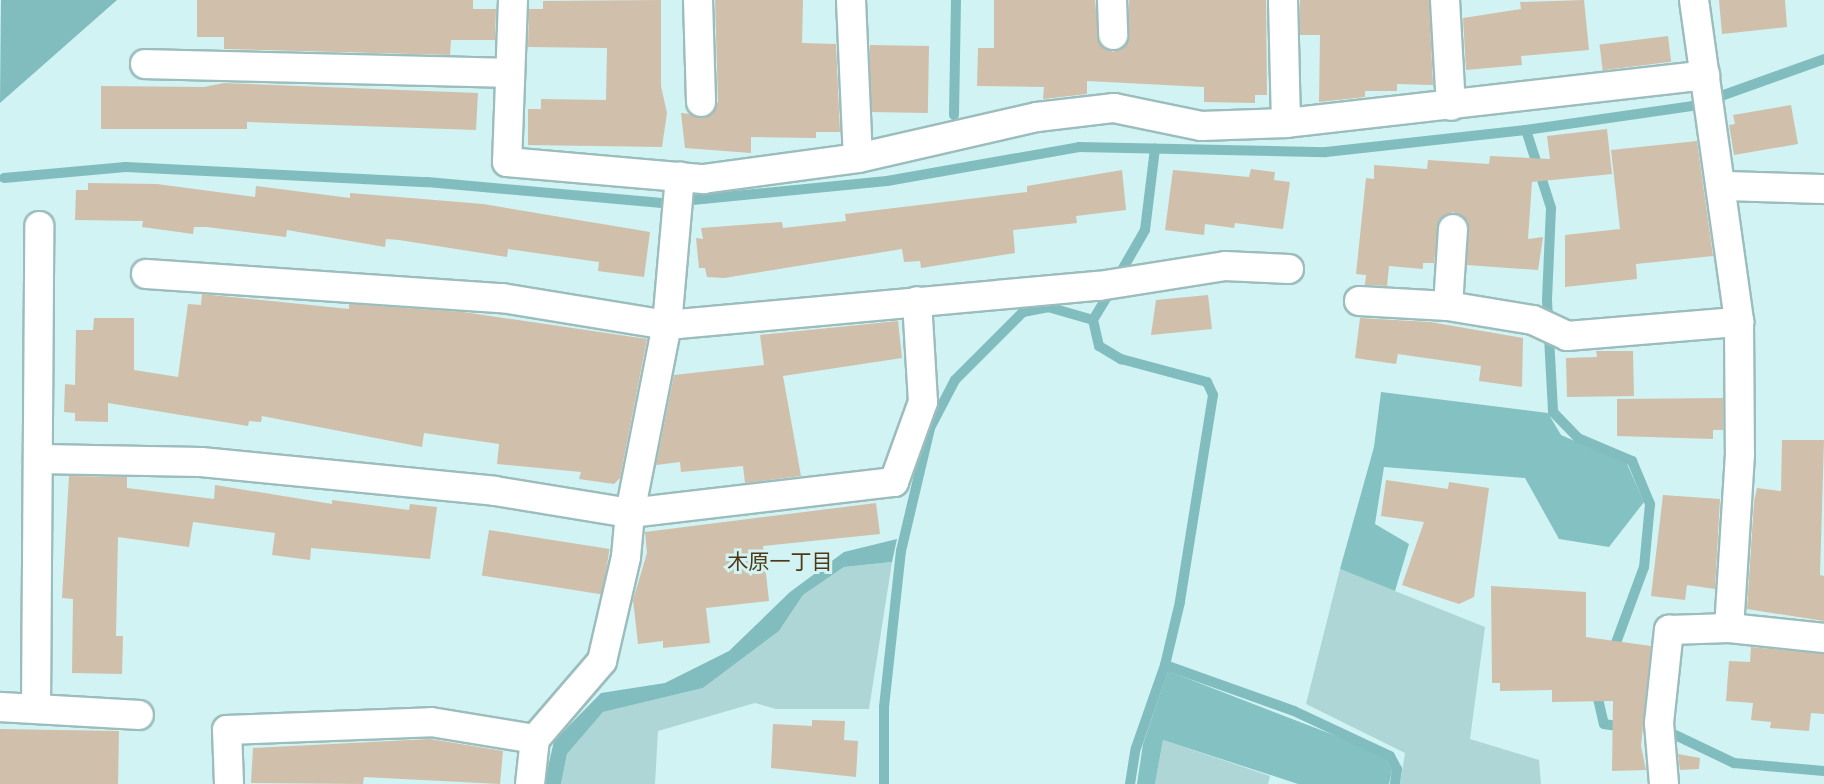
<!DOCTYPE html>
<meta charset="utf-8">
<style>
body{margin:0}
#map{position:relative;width:1824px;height:784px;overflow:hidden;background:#d1f3f3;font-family:"Roboto Condensed","Noto Sans JP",sans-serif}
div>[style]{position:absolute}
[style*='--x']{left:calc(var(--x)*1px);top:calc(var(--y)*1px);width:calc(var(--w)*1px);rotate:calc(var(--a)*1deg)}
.green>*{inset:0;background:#afd6d7}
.forest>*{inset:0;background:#84c1c2}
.water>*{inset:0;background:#81bdbf}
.stream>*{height:10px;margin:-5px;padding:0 5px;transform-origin:5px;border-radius:5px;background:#81bdbf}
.building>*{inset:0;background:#d0bfaa;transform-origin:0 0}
.roads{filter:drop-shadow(2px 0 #9dbdbd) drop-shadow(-2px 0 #9dbdbd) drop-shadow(0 2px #9dbdbd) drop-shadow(0 -2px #9dbdbd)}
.street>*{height:28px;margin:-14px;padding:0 14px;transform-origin:14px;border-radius:14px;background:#fff}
span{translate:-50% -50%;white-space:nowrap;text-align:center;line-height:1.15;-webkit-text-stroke:6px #d1f3f3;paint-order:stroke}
.neighbourhood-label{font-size:21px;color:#513916}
</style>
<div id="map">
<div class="green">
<div style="clip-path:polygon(892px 562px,869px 709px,776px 709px,755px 703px,658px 731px,655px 784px,561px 784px,567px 754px,603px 712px,703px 688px,779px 631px,803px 595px,844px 567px)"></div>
<div style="clip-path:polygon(1340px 569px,1485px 627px,1470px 739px,1539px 760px,1541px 784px,1400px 784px,1405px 753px,1306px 704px)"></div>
<div style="clip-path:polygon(1163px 740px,1270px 776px,1268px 784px,1155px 784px)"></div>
</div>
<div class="forest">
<div style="clip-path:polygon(1381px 392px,1548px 413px,1561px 435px,1627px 464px,1644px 502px,1609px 547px,1559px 539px,1525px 478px,1384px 467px,1375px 524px,1409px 544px,1395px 591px,1340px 569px,1374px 447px)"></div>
<div style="clip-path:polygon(1168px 671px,1383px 754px,1392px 770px,1389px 784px,1298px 784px,1163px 740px,1155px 784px,1137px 784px,1143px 744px)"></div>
</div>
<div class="water">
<div style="clip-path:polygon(1px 0,117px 0,0 103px)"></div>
<div style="clip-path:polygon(897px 539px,892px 562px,844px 567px,803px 595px,779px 631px,703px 688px,603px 712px,567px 754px,561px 784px,544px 784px,554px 741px,601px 693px,665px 683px,729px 651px,790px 592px,844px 552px)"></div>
</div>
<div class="stream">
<div style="--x:954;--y:115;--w:115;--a:-89"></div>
<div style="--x:1526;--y:130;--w:82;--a:72.2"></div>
<div style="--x:1551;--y:208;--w:92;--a:92.5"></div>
<div style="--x:1547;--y:300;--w:112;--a:86.9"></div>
<div style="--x:1553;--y:412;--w:36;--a:46"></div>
<div style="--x:1578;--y:438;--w:59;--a:23.1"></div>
<div style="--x:1632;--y:461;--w:47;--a:67.3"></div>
<div style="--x:1650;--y:504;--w:63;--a:95.4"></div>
<div style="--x:1644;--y:567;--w:90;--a:110.3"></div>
<div style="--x:4;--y:178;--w:122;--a:-5.2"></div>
<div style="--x:126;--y:167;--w:301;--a:2.9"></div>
<div style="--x:427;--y:182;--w:236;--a:5.1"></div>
<div style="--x:662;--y:203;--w:226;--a:-5.6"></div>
<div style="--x:887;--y:181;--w:195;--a:-10"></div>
<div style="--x:1079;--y:147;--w:247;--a:1.2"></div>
<div style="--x:1326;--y:152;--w:201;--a:-6.3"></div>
<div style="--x:1526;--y:130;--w:169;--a:-8.2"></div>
<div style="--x:1693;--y:106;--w:139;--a:-19.7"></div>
<div style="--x:1118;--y:277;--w:54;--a:-60.1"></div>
<div style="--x:1145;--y:230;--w:82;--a:-83"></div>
<div style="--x:1093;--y:320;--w:27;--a:77"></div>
<div style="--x:1099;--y:346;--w:26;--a:31"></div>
<div style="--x:1121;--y:359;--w:89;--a:15"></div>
<div style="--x:1207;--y:382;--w:14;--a:65"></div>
<div style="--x:1213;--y:395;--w:210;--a:99.1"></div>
<div style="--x:1180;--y:602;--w:65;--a:103.4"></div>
<div style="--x:1165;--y:665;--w:137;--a:19.6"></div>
<div style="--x:1294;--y:711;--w:106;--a:25.1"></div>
<div style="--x:1390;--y:756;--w:15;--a:62"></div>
<div style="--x:1397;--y:769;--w:15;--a:98"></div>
<div style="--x:1596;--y:690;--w:35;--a:77"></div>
<div style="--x:1604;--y:724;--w:20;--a:9"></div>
<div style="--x:1671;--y:733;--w:70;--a:25.5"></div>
<div style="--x:1734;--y:763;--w:90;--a:5.1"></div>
<div style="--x:884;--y:784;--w:77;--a:-90"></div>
<div style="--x:884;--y:707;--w:157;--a:-83.8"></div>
<div style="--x:901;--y:551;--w:126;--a:-76.7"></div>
<div style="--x:930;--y:428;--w:54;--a:-62.5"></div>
<div style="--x:955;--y:380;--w:96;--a:-45"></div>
<div style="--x:1023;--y:312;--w:25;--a:-11"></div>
<div style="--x:1048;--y:307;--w:47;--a:16.1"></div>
<div style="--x:1093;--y:320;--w:35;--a:-59"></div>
<div style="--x:1130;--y:784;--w:36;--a:-81"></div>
<div style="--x:1136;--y:748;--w:88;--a:-70.7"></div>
</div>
<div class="building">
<div style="clip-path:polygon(197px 0,473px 0,473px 9px,496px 9px,495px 40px,451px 40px,450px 55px,224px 49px,224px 37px,197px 37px)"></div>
<div style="clip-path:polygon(661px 0,661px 86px,667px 113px,662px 147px,528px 145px,528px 109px,541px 109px,541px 99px,606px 100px,607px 48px,528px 47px,529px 9px,543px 9px,543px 1px)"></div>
<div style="clip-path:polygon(715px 0,803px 0,802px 43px,836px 44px,840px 132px,816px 132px,816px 138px,751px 137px,751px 153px,685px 148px,681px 113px,709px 116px,718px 102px)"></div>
<div style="clip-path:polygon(994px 0,1095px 0,1099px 43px,1113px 52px,1128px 42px,1129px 0,1266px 0,1267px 95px,1255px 95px,1255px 103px,1204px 102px,1204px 87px,1087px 81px,1087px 94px,1043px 99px,1044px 87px,977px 86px,978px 48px,994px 48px)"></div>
<div style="clip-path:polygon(1300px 0,1429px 0,1433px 85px,1397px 84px,1397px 91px,1365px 91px,1365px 97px,1319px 102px,1320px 35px,1300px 35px)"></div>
<div style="clip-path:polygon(1584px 0,1589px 50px,1521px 56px,1522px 65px,1466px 70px,1463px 18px,1521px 9px,1520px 2px)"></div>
<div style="clip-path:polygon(1719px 0,1785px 0,1787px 27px,1722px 34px)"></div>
<div style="left:1668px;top:36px;width:26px;height:69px;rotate:83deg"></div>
<div style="left:870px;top:45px;width:59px;height:67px;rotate:1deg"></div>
<div style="clip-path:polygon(224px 83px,478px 93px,476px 130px,247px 122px,247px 129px,101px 129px,101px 86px,204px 87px)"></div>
<div style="clip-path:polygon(1791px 105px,1798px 144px,1734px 155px,1729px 125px,1735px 124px,1733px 115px)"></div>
<div style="clip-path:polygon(1607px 129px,1612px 174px,1532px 182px,1528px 239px,1543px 237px,1538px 270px,1467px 265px,1468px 222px,1453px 212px,1439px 220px,1434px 263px,1423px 263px,1423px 269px,1389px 266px,1387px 286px,1365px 285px,1366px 275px,1356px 274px,1366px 178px,1374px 179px,1374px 165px,1427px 169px,1428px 160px,1489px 164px,1490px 156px,1550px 159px,1547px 136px)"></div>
<div style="clip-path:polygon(1697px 141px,1713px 256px,1636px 264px,1637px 279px,1565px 287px,1565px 235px,1620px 229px,1611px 150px)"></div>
<div style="clip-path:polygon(1251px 169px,1275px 172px,1274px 180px,1290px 182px,1283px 229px,1235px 223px,1234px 228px,1205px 224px,1204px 235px,1165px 230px,1173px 170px,1249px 177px)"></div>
<div style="clip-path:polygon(1122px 170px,1126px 210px,1076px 216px,1077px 223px,1013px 230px,1015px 253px,921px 268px,920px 261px,904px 262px,902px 249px,724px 278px,707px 277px,705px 268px,699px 268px,696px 238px,703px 239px,701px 228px,782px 222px,783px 228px,846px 221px,845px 214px,1027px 192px,1027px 186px)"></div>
<div style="clip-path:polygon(88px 183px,157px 184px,255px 197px,256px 186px,350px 198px,350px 193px,483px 204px,650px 232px,644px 277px,598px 271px,599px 262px,508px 249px,507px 257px,399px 240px,386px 239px,385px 247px,287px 230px,286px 237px,207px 227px,194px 227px,193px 234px,142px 227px,143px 221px,75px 220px,76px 190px,88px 190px)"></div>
<div style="clip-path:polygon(202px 294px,349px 309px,349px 304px,463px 312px,647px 339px,620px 478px,614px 484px,579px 479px,581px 472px,497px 464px,499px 444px,424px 433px,422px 447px,262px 416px,261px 422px,249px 421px,248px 426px,108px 403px,108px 422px,75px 421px,75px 413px,64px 412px,65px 384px,75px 385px,76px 330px,93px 330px,94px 318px,134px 318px,134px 370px,178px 377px,188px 304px,201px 305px)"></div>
<div style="clip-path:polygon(1208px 295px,1212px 329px,1151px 335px,1156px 300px)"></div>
<div style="clip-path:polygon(1360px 318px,1430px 322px,1523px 338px,1522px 387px,1479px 381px,1481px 366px,1398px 354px,1396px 364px,1355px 358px)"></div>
<div style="clip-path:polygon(898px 321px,902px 358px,783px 376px,801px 476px,745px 483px,743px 466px,681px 472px,680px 462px,656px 465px,674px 375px,764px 365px,760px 335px)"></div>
<div style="clip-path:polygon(1596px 351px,1633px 351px,1634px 396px,1567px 397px,1566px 358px,1597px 357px)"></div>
<div style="clip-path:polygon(1723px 398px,1723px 430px,1713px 430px,1713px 439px,1617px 436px,1617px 399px)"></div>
<div style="clip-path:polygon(1782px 440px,1824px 440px,1820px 575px,1824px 576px,1824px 621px,1747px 609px,1754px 502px,1757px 488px,1781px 491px)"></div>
<div style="clip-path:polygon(69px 476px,127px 477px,127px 488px,214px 499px,215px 485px,332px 504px,332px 500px,409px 510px,410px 504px,437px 507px,430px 559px,311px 548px,310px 560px,272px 555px,275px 533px,193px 522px,189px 547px,118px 537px,116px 636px,123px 636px,122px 674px,72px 673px,73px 599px,62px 598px)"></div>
<div style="clip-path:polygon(1386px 480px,1448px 489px,1449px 482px,1489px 488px,1474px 597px,1459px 604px,1402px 585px,1424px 522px,1381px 516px)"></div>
<div style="clip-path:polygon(1663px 495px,1720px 499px,1715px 589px,1687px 585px,1685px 600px,1651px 596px)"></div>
<div style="clip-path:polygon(876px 503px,880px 534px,763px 546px,769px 601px,706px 608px,710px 643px,663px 648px,663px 641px,638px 644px,633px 600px,647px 553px,645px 532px)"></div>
<div style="left:489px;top:530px;width:122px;height:46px;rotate:9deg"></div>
<div style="clip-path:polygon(1491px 586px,1586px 592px,1586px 637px,1651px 646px,1641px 746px,1646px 770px,1612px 771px,1613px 701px,1552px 702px,1552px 690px,1500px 691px,1500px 683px,1492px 683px)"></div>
<div style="clip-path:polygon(1751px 647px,1824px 654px,1824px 714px,1811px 713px,1809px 731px,1770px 728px,1771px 722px,1751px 720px,1753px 703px,1726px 701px,1729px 661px,1750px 662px)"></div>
<div style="clip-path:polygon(812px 720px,845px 721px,844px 740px,858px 741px,856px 777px,771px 768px,773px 724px,812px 726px)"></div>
<div style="left:0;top:729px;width:119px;height:55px;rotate:1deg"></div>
<div style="clip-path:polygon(430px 739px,503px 751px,500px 784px,364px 777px,363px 784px,251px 783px,253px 748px)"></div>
<div style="clip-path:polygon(1678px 754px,1700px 758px,1699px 769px,1680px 770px)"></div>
</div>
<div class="roads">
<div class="street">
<div style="--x:513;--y:0;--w:162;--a:92.1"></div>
<div style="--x:507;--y:162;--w:197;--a:5"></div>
<div style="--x:703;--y:179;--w:156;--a:-7.7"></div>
<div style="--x:858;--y:158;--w:184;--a:-12.9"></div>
<div style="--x:1037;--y:117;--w:78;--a:-6.7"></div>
<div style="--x:1114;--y:108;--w:89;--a:11.7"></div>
<div style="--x:1201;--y:126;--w:85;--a:-2"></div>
<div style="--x:1286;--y:123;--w:422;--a:-6.5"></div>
<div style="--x:698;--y:0;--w:102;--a:88.3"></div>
<div style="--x:851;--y:0;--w:158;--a:87.5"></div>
<div style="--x:1112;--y:0;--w:35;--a:88"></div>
<div style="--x:1283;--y:0;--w:123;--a:88.6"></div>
<div style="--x:1445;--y:0;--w:106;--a:86.8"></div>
<div style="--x:1694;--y:0;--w:325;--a:82"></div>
<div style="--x:1739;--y:322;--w:132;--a:89.6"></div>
<div style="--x:1740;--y:454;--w:174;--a:93.6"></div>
<div style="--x:1729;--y:628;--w:96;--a:6"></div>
<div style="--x:145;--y:64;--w:365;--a:1.4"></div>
<div style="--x:1724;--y:186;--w:100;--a:1.7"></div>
<div style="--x:146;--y:274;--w:357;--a:3.9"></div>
<div style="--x:502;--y:298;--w:167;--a:9.3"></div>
<div style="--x:667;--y:325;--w:434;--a:-5.2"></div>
<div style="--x:1099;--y:286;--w:128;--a:-9"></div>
<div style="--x:1225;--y:266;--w:64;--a:2.7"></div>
<div style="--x:1359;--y:301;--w:89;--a:3.2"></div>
<div style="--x:1448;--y:306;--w:86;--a:9.4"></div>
<div style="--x:1533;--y:320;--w:38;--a:25"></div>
<div style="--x:1567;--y:336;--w:173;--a:-4.7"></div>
<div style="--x:1448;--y:306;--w:77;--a:-86.3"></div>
<div style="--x:40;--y:459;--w:161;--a:1.1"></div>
<div style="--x:201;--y:462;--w:295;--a:5.6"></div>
<div style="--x:495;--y:491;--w:137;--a:9.3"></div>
<div style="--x:630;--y:513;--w:266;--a:-6.7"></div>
<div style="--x:894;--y:482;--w:85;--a:-70.1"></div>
<div style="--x:923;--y:402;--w:101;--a:-93.4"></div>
<div style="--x:0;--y:707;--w:139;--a:3.3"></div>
<div style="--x:36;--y:707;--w:481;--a:-89.6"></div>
<div style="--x:229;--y:784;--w:54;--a:-92.1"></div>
<div style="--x:227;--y:730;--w:204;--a:-2.2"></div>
<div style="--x:431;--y:722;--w:105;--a:9.3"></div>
<div style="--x:530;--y:784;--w:45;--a:-83.7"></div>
<div style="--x:535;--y:739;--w:103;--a:-49.3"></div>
<div style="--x:602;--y:661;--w:107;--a:-77"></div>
<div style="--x:626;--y:557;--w:44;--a:-84.8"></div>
<div style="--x:630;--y:513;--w:192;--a:-78.9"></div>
<div style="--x:667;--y:325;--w:149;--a:-85"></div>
<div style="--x:1664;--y:784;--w:61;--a:-94.7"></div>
<div style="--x:1659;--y:723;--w:94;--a:-83.9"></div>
<div style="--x:1669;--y:630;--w:60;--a:-1.9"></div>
</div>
</div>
<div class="neighbourhood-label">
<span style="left:780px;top:562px">木原一丁目</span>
</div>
</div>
